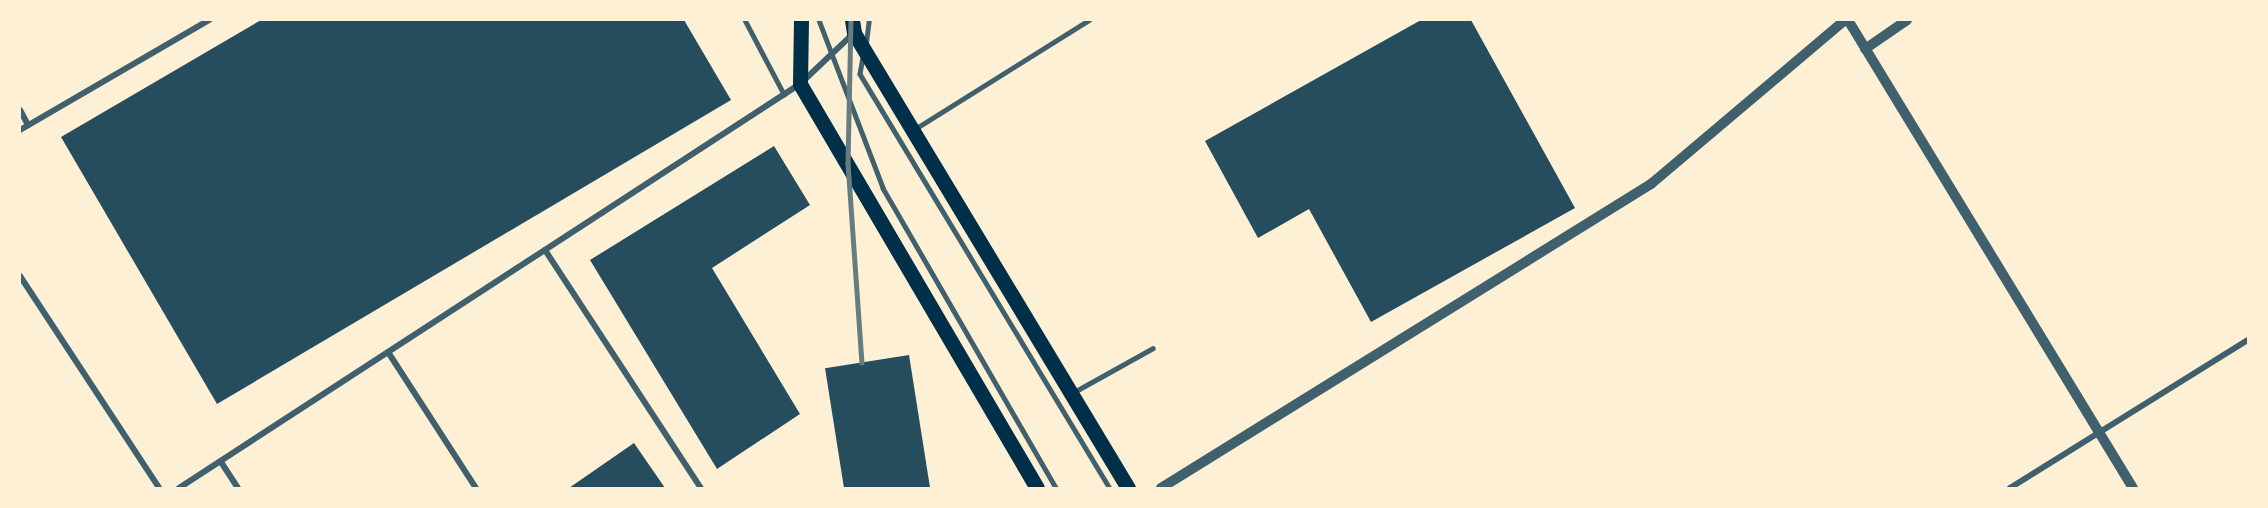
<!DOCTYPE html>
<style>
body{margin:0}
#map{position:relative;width:2268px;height:508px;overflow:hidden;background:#fdf0d5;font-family:Manrope,sans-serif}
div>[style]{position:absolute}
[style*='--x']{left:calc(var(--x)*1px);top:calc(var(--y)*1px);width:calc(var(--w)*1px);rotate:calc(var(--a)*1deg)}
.building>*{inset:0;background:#264d5e;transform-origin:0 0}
.service>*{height:4.5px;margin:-2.25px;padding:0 2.25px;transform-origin:2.25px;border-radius:2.25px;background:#3f606c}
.minor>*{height:6px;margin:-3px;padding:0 3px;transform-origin:3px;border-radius:3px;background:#3f606c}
.tertiary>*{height:10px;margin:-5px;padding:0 5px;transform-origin:5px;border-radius:5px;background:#3f606c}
.primary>*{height:15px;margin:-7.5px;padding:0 7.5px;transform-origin:7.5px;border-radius:7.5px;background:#003049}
.rail>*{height:4.5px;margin:-2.25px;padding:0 2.25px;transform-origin:2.25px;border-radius:2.25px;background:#657d81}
span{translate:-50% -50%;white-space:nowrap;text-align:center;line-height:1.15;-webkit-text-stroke:5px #fdf0d5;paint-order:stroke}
.frame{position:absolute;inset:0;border:21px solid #fdf0d5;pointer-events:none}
</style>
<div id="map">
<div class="building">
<div style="clip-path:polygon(261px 20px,684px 20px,731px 100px,217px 404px,61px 137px)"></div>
<div style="clip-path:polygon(1421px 20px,1471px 20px,1575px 208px,1371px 322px,1309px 209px,1258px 238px,1205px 141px)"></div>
<div style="clip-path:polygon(774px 146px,810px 205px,712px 268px,800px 414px,717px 469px,590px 260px)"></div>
<div style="left:909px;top:355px;width:135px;height:85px;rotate:81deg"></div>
<div style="clip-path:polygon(634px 443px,665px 488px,569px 488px)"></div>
</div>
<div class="service">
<div style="--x:745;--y:20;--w:84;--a:62.2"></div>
<div style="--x:819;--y:20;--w:180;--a:69.1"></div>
<div style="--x:883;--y:188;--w:346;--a:60"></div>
<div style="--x:866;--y:43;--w:23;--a:-83"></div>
<div style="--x:863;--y:57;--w:17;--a:100"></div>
<div style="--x:860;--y:74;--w:484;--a:58.9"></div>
<div style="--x:915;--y:129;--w:205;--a:-32.1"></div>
<div style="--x:1074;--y:392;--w:90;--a:-29.1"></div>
</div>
<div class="minor">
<div style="--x:20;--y:110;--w:17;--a:62"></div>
<div style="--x:20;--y:130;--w:219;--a:-30.2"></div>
<div style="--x:545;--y:250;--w:285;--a:56.8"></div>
<div style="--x:20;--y:276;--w:254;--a:56.7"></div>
<div style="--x:388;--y:352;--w:162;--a:57.1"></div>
<div style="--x:221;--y:462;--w:31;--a:57"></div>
<div style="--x:179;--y:488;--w:741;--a:-33.05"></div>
<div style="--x:800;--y:84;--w:74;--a:-43.4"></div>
<div style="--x:2010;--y:488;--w:280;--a:-31.9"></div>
</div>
<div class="tertiary">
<div style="--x:1848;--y:20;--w:548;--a:58.66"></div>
<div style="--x:1865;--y:49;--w:51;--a:-34.6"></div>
<div style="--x:1161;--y:488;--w:577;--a:-31.82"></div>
<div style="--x:1651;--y:184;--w:254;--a:-40.2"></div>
</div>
<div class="primary">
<div style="--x:801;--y:20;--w:64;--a:90.9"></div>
<div style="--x:800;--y:84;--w:468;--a:59.6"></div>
<div style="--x:852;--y:20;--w:13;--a:81"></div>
<div style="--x:854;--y:33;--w:531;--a:58.94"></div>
</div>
<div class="rail">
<div style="--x:851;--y:20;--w:143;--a:91.2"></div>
<div style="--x:848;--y:163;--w:200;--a:86"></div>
</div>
<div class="frame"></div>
</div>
